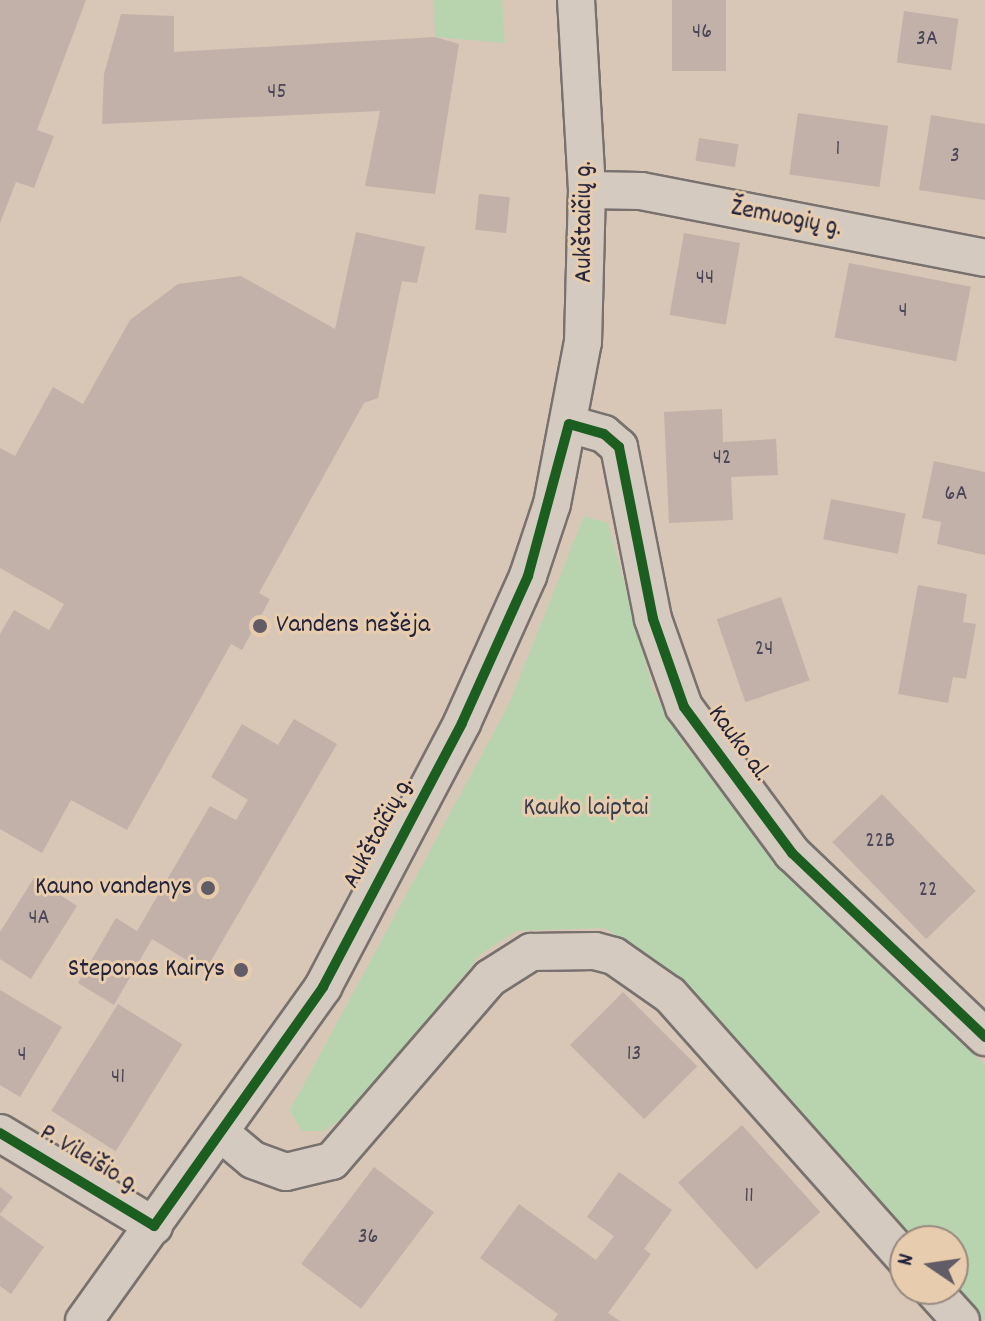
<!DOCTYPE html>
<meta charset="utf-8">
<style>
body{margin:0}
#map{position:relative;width:985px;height:1321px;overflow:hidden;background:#d8c7b7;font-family:Dekko,sans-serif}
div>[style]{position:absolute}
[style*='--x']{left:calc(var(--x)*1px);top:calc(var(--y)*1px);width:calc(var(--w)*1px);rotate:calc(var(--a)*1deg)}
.green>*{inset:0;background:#b8d4af}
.building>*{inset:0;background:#c1b1a8;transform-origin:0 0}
.roads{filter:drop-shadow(2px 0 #78716e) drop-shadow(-2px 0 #78716e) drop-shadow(0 2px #78716e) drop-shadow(0 -2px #78716e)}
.minor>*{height:36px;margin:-18px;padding:0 18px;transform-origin:18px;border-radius:18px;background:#d5cac0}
.cycleway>*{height:10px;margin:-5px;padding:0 5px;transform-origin:5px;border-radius:5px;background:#1b5e20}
.dots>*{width:22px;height:22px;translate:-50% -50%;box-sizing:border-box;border:4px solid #e7cdae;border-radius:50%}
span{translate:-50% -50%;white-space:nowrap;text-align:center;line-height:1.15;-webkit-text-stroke:6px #e7cdae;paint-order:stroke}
.number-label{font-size:22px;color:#4c4758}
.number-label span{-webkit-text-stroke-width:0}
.street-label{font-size:26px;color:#22223b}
.poi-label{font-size:26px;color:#22223b}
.left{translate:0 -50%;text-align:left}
.right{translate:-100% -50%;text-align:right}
.park-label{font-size:26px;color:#343e4c}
.north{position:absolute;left:889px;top:1225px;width:80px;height:80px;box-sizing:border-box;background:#e7cdae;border:2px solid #988980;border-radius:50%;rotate:283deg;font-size:22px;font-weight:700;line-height:32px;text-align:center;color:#22223b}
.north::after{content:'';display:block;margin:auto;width:28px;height:36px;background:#625c66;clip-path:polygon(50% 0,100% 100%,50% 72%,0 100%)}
</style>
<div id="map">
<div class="green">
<div style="clip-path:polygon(434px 0,502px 0,505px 43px,435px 37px)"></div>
<div style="clip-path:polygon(584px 516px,608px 523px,653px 690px,682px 741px,754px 832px,985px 1065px,985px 1321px,953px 1288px,953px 1241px,911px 1241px,682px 986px,650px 956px,604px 928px,516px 931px,481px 954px,351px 1112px,324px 1131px,302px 1131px,290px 1110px,509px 704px)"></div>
</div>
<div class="building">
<div style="clip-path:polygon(0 0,86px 0,37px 130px,54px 136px,34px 188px,16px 182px,0 223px)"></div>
<div style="left:672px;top:0;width:54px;height:71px"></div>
<div style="left:904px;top:11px;width:55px;height:52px;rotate:8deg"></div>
<div style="clip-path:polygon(121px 14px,174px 16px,174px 52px,435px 37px,459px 44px,435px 194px,365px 186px,380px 111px,102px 124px,104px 74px)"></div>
<div style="left:798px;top:113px;width:91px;height:62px;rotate:8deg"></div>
<div style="clip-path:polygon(931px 115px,985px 124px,985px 200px,919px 190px)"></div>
<div style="left:699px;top:138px;width:40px;height:23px;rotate:9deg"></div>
<div style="left:479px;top:194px;width:31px;height:36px;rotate:6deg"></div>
<div style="clip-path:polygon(356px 232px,425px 247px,417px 283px,402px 281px,378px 398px,364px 403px,259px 593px,270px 599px,242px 650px,231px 644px,127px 830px,71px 800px,42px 853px,0 829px,0 634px,14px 610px,49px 630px,64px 604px,0 568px,0 448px,15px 456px,53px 387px,83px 404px,130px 320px,178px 284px,241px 276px,335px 329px)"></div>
<div style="left:684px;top:233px;width:57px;height:83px;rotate:10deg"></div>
<div style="left:849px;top:263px;width:124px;height:76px;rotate:11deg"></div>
<div style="clip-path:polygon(722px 409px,723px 442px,776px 439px,778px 475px,731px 477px,733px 520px,669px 523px,664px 412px)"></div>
<div style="clip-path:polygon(934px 461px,985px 472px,985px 555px,937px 544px,941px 522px,922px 518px)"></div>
<div style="left:831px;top:499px;width:76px;height:41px;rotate:11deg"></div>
<div style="clip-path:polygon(918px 585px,967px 594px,963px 622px,976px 624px,966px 679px,953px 677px,948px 703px,898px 694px)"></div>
<div style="left:781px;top:597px;width:88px;height:68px;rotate:71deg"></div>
<div style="clip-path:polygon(294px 719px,337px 744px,205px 971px,152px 939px,114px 1005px,78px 983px,116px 918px,137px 931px,210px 806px,236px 820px,248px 800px,211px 777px,242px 724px,278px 745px)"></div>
<div style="left:882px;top:794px;width:135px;height:69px;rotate:46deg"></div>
<div style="clip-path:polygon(34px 878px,77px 906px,31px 979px,0 959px,0 932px)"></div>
<div style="clip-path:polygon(0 990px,62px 1027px,20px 1097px,0 1085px)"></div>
<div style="left:623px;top:992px;width:105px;height:75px;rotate:45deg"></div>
<div style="left:118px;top:1004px;width:76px;height:126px;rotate:32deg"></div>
<div style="left:742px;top:1125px;width:117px;height:86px;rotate:48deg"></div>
<div style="left:374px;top:1167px;width:75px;height:121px;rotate:37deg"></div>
<div style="clip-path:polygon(619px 1172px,672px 1210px,644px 1249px,651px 1254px,608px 1313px,620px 1321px,553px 1321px,558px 1314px,480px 1258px,519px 1204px,596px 1260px,614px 1236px,587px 1217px)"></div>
<div style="clip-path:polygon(0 1187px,13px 1197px,0 1214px)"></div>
<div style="clip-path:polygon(0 1215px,44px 1247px,11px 1294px,0 1286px)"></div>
</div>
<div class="roads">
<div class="minor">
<div style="--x:587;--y:190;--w:54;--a:1.1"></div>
<div style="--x:641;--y:191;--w:350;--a:11"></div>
<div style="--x:569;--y:424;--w:36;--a:16"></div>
<div style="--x:604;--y:434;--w:20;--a:41"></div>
<div style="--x:619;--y:447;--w:175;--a:78.8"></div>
<div style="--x:653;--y:619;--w:93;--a:70.6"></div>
<div style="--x:684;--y:707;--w:182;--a:53.5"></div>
<div style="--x:792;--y:853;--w:267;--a:43.6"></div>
<div style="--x:0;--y:1133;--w:180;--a:31.1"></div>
<div style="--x:222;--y:1134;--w:40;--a:40"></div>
<div style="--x:253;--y:1160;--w:35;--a:20"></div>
<div style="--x:286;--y:1172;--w:47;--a:-13.4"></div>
<div style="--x:332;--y:1161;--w:242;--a:-49.2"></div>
<div style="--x:490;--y:978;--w:49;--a:-32.4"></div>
<div style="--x:531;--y:952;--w:64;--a:-0.9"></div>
<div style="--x:595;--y:951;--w:20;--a:15"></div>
<div style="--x:614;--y:956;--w:68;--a:34.9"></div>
<div style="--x:670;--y:995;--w:353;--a:48.3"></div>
<div style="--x:932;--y:1289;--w:43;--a:47.8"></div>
<div style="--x:84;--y:1321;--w:411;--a:-54.4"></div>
<div style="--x:323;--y:987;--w:298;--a:-62.2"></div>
<div style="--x:462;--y:723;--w:161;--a:-65.8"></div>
<div style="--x:528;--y:576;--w:76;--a:-71.6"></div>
<div style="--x:552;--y:504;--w:165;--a:-79.2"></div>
<div style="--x:583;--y:342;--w:152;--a:-88.5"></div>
<div style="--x:587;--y:190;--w:190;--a:-93.3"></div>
</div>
</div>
<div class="cycleway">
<div style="--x:0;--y:1133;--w:180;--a:31.1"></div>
<div style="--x:154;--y:1226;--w:293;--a:-54.7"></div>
<div style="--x:323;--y:987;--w:298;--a:-62.2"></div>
<div style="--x:462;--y:723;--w:161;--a:-65.8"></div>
<div style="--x:528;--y:576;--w:157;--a:-74.9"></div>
<div style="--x:569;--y:424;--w:36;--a:16"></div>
<div style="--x:604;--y:434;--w:20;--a:41"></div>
<div style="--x:619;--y:447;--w:175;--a:78.8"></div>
<div style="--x:653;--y:619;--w:93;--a:70.6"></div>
<div style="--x:684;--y:707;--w:182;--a:53.5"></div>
<div style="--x:792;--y:853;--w:267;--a:43.6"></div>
</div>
<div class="dots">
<div style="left:260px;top:626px;background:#625c66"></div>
<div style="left:208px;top:888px;background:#625c66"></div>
<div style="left:241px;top:970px;background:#625c66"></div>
</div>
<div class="number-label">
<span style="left:702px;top:33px">46</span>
<span style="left:927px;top:40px">3A</span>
<span style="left:277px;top:93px">45</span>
<span style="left:838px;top:150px">1</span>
<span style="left:955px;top:157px">3</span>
<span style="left:705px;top:279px">44</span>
<span style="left:903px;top:312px">4</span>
<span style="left:722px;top:459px">42</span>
<span style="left:956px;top:495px">6A</span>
<span style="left:764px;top:650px">24</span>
<span style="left:880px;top:842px">22B</span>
<span style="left:928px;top:891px">22</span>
<span style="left:39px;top:919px">4A</span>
<span style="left:634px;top:1055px">13</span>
<span style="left:22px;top:1056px">4</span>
<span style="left:118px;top:1078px">41</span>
<span style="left:749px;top:1197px">11</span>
<span style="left:368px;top:1238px">36</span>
</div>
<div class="street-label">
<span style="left:786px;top:219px;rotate:11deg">Žemuogių g.</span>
<span style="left:585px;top:222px;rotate:-90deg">Aukštaičių g.</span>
<span style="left:738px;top:744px;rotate:54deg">Kauko al.</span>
<span style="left:379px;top:833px;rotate:-62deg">Aukštaičių g.</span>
<span style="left:89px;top:1160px;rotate:31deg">P. Vileišio g.</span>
</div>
<div class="poi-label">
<span class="left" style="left:276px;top:626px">Vandens nešėja</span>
<span class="right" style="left:192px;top:888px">Kauno vandenys</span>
<span class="right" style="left:225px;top:970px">Steponas Kairys</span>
</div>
<div class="park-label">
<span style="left:586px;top:809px">Kauko laiptai</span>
</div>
<div class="north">N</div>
</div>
